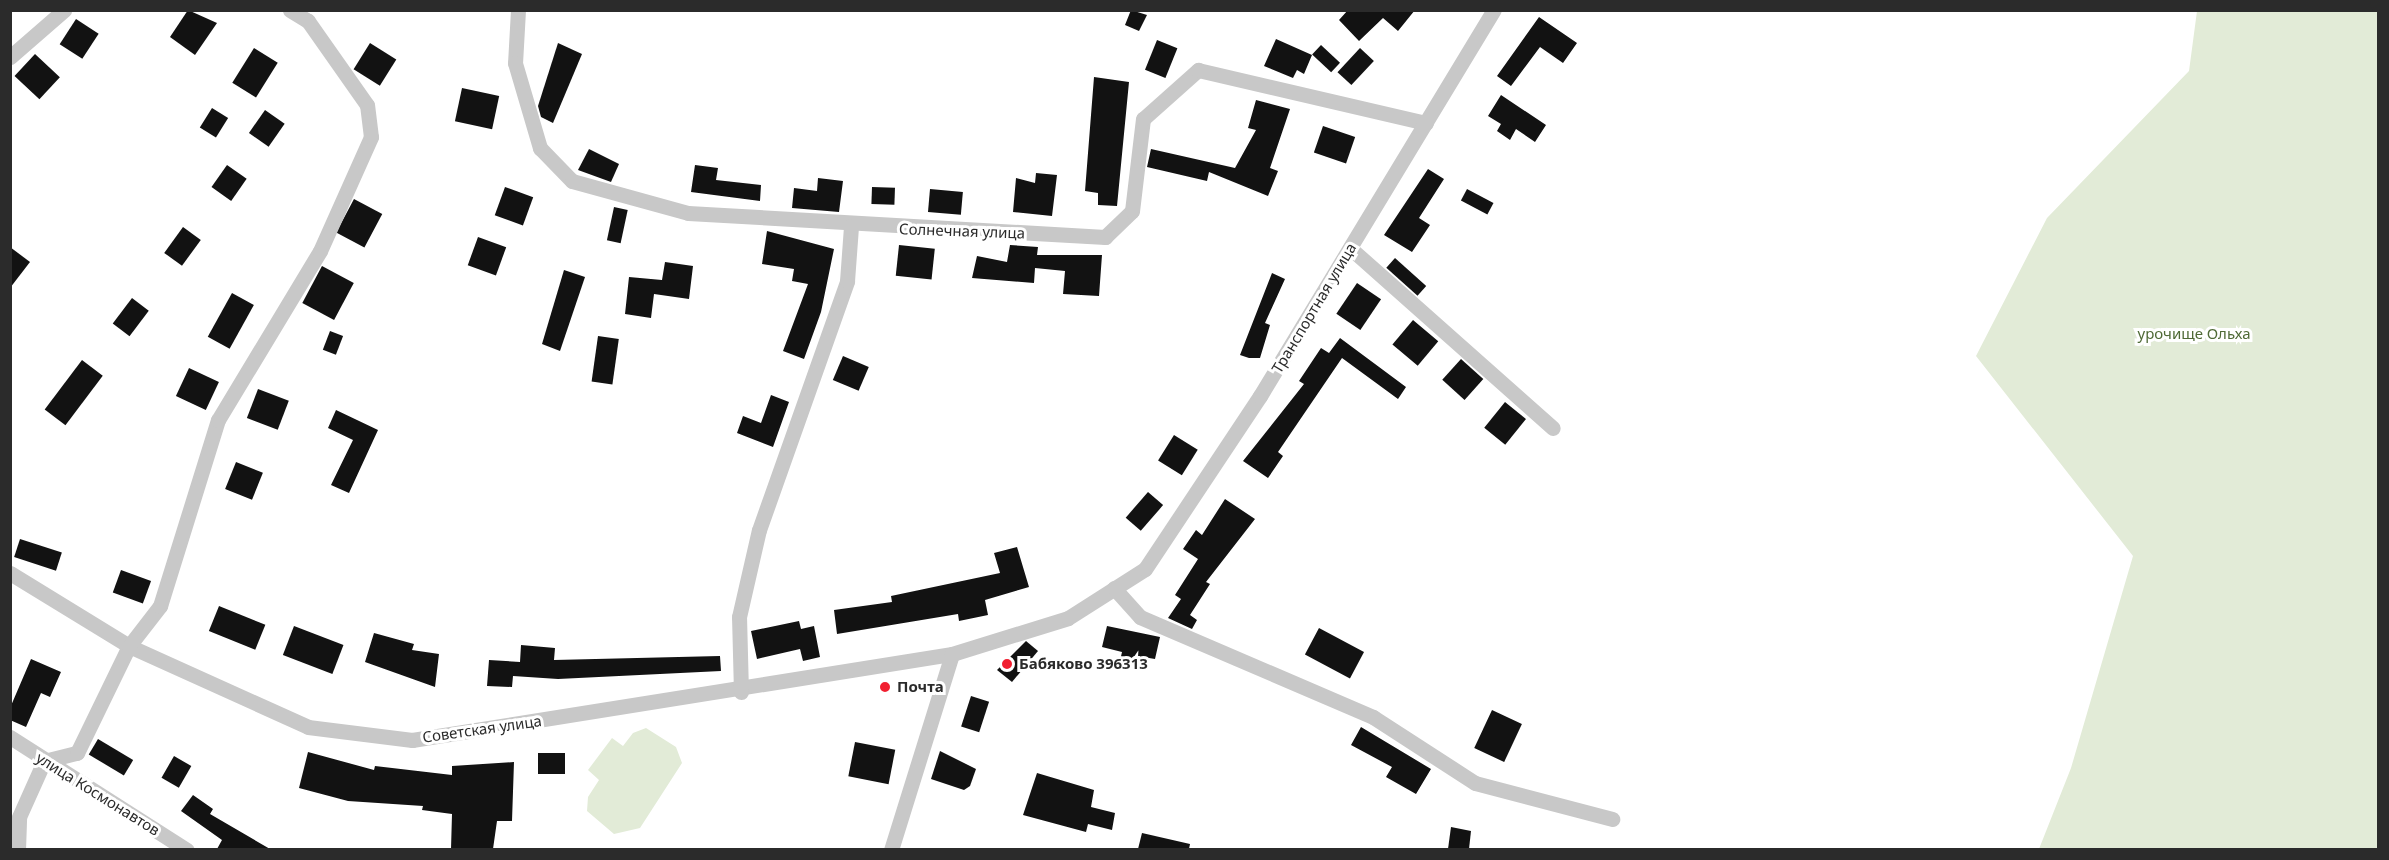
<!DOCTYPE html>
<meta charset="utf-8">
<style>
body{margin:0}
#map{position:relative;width:2389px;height:860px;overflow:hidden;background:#fff;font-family:"Noto Sans",sans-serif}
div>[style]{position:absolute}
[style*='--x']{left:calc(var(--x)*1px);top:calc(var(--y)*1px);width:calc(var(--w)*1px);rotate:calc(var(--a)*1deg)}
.green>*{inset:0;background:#e2ebd7}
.building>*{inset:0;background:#121212;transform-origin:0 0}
.street>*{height:15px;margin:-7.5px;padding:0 7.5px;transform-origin:7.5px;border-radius:7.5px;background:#c8c8c8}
.dots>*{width:16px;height:16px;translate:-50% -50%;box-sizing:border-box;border:3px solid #fff;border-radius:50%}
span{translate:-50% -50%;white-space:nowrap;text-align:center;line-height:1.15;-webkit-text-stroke:6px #fff;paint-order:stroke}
.street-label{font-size:15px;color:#2b2b2b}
.park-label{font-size:15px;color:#4f6a36}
.poi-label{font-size:15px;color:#2b2b2b;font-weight:700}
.left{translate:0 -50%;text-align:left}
.frame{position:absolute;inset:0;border:12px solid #2b2b2b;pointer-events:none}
</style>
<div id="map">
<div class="green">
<div style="clip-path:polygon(2197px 11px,2378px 11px,2378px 849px,2039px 849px,2071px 768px,2133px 556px,1976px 356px,2047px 218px,2189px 71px)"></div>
<div style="clip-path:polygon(646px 728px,676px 747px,682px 763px,640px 828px,614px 834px,587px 811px,588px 797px,599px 780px,588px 770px,612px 738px,623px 746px,633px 733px)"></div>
</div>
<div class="building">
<div style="clip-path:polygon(188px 10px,217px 23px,195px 55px,170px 37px)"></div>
<div style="clip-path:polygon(1131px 10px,1147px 15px,1139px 31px,1125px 25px)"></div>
<div style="clip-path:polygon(1348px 10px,1415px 10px,1398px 31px,1383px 18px,1359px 41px,1339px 20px)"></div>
<div style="clip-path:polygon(1539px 17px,1577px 43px,1563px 63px,1540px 47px,1511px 86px,1497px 76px)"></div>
<div style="left:76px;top:19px;width:27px;height:30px;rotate:33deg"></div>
<div style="clip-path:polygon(1276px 39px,1312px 55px,1304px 74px,1297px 70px,1293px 78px,1264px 66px)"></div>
<div style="left:1157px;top:40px;width:22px;height:32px;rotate:22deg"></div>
<div style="left:370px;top:43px;width:31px;height:31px;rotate:32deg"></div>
<div style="clip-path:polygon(558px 43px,582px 54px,553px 123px,541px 117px,538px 106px)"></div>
<div style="left:1321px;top:45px;width:26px;height:13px;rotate:43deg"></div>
<div style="left:254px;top:48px;width:28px;height:41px;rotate:32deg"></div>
<div style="left:1360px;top:48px;width:19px;height:33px;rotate:43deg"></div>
<div style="left:35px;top:54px;width:34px;height:30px;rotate:43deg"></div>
<div style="clip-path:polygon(1094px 77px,1129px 82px,1117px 206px,1098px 205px,1098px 193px,1085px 191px)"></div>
<div style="left:462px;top:88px;width:38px;height:34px;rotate:12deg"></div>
<div style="clip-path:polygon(1501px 95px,1546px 125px,1535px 142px,1516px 129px,1510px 140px,1497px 131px,1501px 124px,1488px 116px)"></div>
<div style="clip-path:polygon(1256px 100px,1290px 109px,1270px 168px,1278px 171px,1268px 196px,1209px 172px,1207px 181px,1147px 167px,1151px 149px,1235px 168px,1256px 130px,1248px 128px)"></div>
<div style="left:212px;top:108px;width:19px;height:23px;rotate:32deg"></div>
<div style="left:265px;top:110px;width:24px;height:28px;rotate:35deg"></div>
<div style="left:1323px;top:126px;width:34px;height:28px;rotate:19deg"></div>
<div style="clip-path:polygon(589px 149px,619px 164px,611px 182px,578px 170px)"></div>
<div style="left:227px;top:165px;width:24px;height:27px;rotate:35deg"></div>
<div style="clip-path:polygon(695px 165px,718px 168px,716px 180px,761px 185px,760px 201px,691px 192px)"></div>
<div style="clip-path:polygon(1428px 169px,1444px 179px,1419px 218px,1430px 225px,1412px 252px,1384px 235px)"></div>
<div style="clip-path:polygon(1036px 173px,1057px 175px,1052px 216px,1013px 212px,1016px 178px,1035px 183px)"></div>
<div style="clip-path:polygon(818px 178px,843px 181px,839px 212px,792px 208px,794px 188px,817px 191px)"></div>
<div style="left:505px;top:187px;width:30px;height:30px;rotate:20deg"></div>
<div style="left:872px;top:187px;width:23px;height:17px;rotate:2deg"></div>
<div style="left:930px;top:189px;width:33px;height:23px;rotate:5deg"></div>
<div style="left:1467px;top:189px;width:30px;height:13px;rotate:28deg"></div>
<div style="left:354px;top:199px;width:32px;height:38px;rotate:28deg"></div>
<div style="left:614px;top:207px;width:14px;height:34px;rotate:12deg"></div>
<div style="left:183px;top:227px;width:22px;height:32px;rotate:36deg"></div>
<div style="clip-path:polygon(767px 231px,834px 249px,821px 312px,804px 359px,783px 351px,808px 284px,792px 281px,794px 269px,762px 264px)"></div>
<div style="left:478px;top:237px;width:30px;height:30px;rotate:20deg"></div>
<div style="left:899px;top:245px;width:36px;height:31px;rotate:6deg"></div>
<div style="clip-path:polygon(1010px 245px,1038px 247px,1037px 255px,1102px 255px,1099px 296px,1063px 294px,1065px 271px,1035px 268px,1034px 283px,972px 278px,977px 256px,1007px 262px)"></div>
<div style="clip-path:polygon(10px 247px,30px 262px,10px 288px)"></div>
<div style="left:1395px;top:258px;width:42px;height:13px;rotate:42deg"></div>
<div style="clip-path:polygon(665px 262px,693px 266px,689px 299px,654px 294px,651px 318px,625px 314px,629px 277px,662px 280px)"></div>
<div style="left:322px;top:266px;width:36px;height:42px;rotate:28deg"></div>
<div style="clip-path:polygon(564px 270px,585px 277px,560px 351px,542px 344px)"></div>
<div style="clip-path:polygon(1272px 273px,1285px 279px,1265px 323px,1270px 325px,1260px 358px,1249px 358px,1240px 355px)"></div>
<div style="left:1357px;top:283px;width:29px;height:37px;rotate:34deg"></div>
<div style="left:232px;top:293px;width:25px;height:50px;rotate:29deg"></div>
<div style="left:132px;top:298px;width:21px;height:32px;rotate:37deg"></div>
<div style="left:1413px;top:320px;width:33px;height:32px;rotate:40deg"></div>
<div style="left:330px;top:331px;width:14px;height:20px;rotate:21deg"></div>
<div style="left:598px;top:336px;width:21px;height:46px;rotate:8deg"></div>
<div style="clip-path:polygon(1340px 338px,1406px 387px,1398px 399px,1342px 358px,1278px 452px,1283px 456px,1268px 478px,1243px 461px,1304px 384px,1299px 381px,1321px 348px,1329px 353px)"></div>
<div style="left:843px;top:356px;width:28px;height:26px;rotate:23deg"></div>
<div style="left:1461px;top:359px;width:30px;height:28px;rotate:42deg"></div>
<div style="left:82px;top:360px;width:26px;height:62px;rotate:37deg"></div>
<div style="left:189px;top:368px;width:33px;height:31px;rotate:25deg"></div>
<div style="left:258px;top:389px;width:33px;height:31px;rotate:21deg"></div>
<div style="clip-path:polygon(771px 395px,789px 402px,773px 447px,737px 433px,743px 416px,761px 423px)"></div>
<div style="left:1505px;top:402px;width:27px;height:33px;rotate:39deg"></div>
<div style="clip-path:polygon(336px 410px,378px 430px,349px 493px,331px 485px,353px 440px,328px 428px)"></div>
<div style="left:1174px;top:435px;width:28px;height:30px;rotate:32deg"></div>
<div style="left:236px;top:462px;width:29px;height:29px;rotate:22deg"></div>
<div style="left:1148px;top:492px;width:20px;height:34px;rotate:41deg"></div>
<div style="clip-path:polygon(1225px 499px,1255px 519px,1206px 582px,1210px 584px,1190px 615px,1197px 620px,1192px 629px,1168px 618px,1181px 599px,1175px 595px,1198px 559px,1183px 549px,1196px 530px,1202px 535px)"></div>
<div style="left:20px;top:539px;width:44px;height:19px;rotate:18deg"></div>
<div style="clip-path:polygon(1017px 547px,1029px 587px,985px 600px,988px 615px,959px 621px,958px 614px,837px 634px,834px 610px,892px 602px,891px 596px,1000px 573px,994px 553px)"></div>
<div style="left:121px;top:570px;width:32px;height:24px;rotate:20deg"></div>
<div style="left:219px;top:606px;width:50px;height:27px;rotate:22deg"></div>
<div style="clip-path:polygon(799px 621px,801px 629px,814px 626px,820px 657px,803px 661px,800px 649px,757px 659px,751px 631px)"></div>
<div style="left:294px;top:626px;width:53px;height:31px;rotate:21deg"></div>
<div style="clip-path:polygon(1107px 626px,1160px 637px,1155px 659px,1143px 657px,1140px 670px,1119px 665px,1122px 652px,1102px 647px)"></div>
<div style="left:1319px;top:628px;width:51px;height:30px;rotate:28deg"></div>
<div style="clip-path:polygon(374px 633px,414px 644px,412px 650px,439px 654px,435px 687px,365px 662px)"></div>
<div style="clip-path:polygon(1026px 641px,1038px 651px,1012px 682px,997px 670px)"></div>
<div style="clip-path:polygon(521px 645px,555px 648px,554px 660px,720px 656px,721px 671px,558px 679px,513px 676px,512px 687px,487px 686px,489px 660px,520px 662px)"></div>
<div style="clip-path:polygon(31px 659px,61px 672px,50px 697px,41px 693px,26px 727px,10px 720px,10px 708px)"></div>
<div style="left:971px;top:696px;width:19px;height:32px;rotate:18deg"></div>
<div style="left:1492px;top:710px;width:33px;height:42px;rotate:25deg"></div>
<div style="clip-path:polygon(1361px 727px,1431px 769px,1416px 794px,1386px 777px,1392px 767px,1351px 745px)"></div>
<div style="left:98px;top:739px;width:41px;height:18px;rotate:31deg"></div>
<div style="left:855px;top:742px;width:41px;height:35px;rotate:11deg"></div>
<div style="clip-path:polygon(940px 751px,976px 769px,970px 786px,964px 790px,931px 779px)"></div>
<div style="clip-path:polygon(308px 752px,374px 770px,375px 766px,452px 775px,452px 766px,514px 762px,512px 821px,497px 821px,493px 849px,451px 849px,452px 814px,422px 810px,423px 806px,348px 801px,299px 788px)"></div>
<div style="left:538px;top:753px;width:27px;height:21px"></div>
<div style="left:174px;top:756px;width:20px;height:25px;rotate:30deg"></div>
<div style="clip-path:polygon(1037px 773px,1094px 790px,1091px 807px,1115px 813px,1112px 830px,1088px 824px,1086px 832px,1023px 815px)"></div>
<div style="clip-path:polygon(193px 795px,213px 809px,210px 814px,270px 849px,217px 849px,222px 840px,181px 811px)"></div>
<div style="clip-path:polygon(1451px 827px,1471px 831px,1469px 849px,1448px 849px)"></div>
<div style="clip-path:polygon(1142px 833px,1190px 844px,1189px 849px,1138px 849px)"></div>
</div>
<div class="street">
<div style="--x:518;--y:10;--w:53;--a:93.2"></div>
<div style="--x:515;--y:63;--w:89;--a:73.6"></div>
<div style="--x:540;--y:148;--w:46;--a:45.9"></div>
<div style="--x:572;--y:181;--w:120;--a:15.4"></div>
<div style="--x:688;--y:213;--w:418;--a:3.3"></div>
<div style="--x:1105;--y:237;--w:37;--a:-44"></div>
<div style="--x:1132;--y:211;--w:93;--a:-83.2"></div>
<div style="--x:1143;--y:119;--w:74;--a:-41.7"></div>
<div style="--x:1198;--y:70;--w:234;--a:13.1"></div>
<div style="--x:10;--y:57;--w:72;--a:-41"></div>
<div style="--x:1350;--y:248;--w:271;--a:41.6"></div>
<div style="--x:10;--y:573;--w:140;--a:31.5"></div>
<div style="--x:129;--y:646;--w:196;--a:24.3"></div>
<div style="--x:308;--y:727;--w:105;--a:7.1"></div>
<div style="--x:412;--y:740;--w:547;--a:-9.05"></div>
<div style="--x:952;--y:654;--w:121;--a:-17.2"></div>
<div style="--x:1068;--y:618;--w:91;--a:-32.5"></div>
<div style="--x:1145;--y:569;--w:208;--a:-56.4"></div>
<div style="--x:1260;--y:396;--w:451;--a:-58.8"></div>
<div style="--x:1114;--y:588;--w:39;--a:48"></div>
<div style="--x:1140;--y:617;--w:254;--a:23.2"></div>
<div style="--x:1373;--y:717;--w:121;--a:32.9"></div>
<div style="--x:1475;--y:783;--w:142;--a:14.7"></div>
<div style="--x:741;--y:692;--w:75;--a:-91.5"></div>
<div style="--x:739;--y:617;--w:89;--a:-77.1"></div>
<div style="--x:759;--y:530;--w:264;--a:-70.5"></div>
<div style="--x:847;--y:281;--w:55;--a:-85.8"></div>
<div style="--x:10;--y:737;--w:210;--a:32.6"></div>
<div style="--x:18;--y:850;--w:33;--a:-88"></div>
<div style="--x:19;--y:817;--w:61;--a:-65.9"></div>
<div style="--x:44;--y:761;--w:34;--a:-14"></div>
<div style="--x:77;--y:753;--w:119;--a:-64.1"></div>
<div style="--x:129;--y:646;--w:51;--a:-52.2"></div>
<div style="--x:160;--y:606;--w:195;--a:-72.7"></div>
<div style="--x:218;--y:420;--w:197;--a:-58.9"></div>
<div style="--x:320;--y:251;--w:125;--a:-65.9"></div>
<div style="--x:371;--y:137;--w:32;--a:-97"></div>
<div style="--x:367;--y:105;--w:103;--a:-125.1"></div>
<div style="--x:308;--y:21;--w:21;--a:-149"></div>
<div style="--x:891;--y:850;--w:205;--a:-72.7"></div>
</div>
<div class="dots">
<div style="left:1007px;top:664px;background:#f11f30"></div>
<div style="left:885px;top:687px;background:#f11f30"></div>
</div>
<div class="street-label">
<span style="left:962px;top:231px;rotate:2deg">Солнечная улица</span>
<span style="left:1314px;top:308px;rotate:-59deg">Транспортная улица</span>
<span style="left:482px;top:729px;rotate:-8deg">Советская улица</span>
<span style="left:98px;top:794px;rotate:32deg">улица Космонавтов</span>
</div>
<div class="park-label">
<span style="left:2194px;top:334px">урочище Ольха</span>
</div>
<div class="poi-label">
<span class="left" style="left:1019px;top:664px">Бабяково 396313</span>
<span class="left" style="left:897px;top:687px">Почта</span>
</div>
<div class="frame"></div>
</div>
